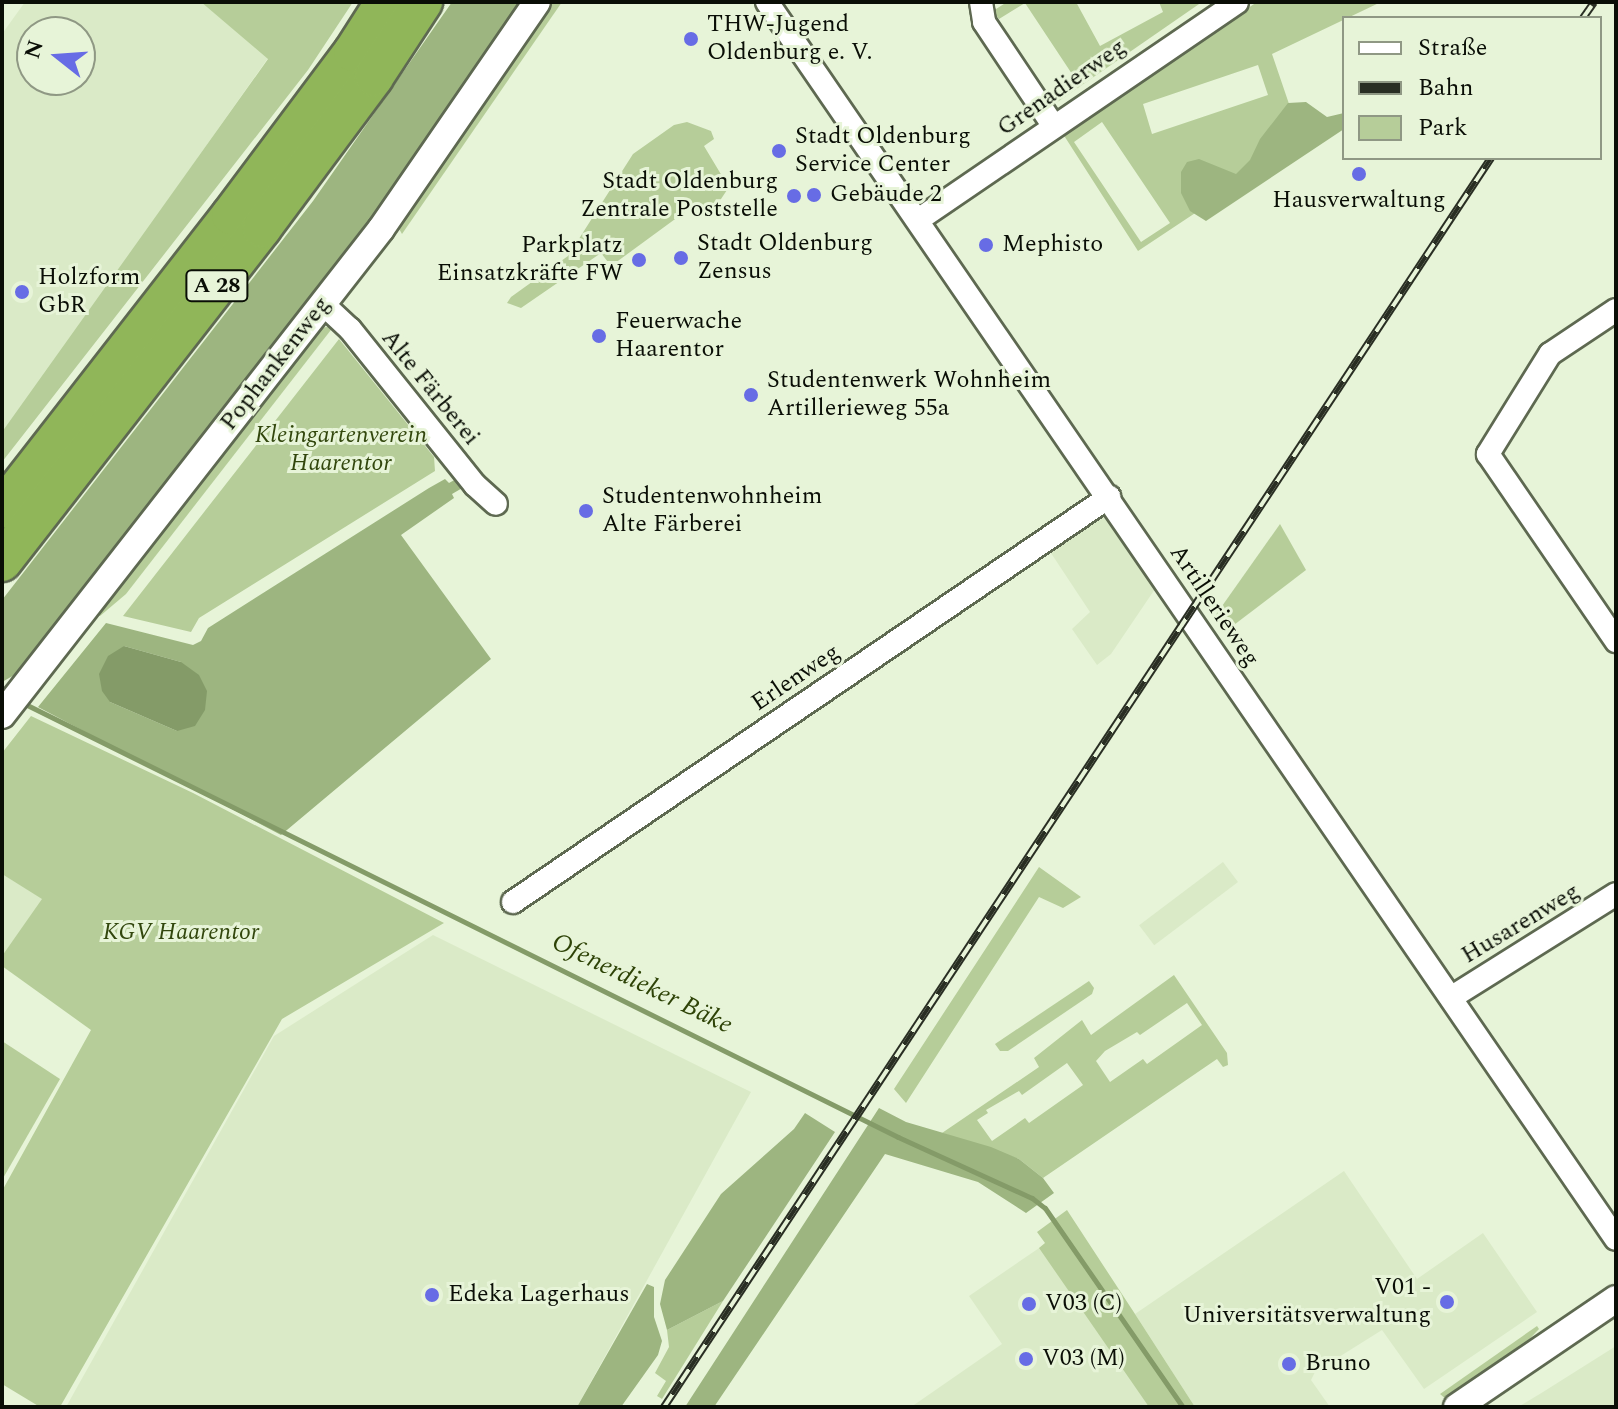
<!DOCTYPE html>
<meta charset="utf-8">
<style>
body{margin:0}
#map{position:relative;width:1618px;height:1409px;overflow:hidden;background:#e7f4d8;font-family:Spectral,serif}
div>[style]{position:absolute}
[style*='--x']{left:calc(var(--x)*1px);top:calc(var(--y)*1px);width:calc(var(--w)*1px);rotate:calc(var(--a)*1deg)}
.built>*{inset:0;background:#daeac7;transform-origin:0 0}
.green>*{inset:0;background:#b6cd99}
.forest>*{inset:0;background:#9db580}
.water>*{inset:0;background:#849b68}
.stream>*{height:5px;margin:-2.5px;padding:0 2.5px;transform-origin:2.5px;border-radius:2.5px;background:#849b68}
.roads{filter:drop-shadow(2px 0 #5e6951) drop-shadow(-2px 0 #5e6951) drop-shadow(0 2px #5e6951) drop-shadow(0 -2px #5e6951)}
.minor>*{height:22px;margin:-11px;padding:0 11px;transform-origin:11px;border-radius:11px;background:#fff}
.tertiary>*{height:26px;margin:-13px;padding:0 13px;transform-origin:13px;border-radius:13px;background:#fff}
.motorway>*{height:38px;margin:-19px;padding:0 19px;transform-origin:19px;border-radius:19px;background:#90b659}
.rail>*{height:8px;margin-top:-4px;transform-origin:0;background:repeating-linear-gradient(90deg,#e7f4d8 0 15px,#292e23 0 30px);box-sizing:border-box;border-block:2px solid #292e23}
.dots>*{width:22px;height:22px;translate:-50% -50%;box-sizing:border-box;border:4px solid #e7f4d8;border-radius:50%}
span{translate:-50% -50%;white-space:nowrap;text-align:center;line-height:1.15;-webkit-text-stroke:6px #e7f4d8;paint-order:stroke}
.shield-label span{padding:2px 6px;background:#e7f4d8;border:2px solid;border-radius:6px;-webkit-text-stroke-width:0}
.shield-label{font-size:22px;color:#0a0e06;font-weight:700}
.poi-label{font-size:24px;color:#0a0e06}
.left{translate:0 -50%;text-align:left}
.right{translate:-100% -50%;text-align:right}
.street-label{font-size:24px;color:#0a0e06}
.park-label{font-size:24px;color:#32470d;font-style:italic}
.water-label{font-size:26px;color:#2e4307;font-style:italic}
.frame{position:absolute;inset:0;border:4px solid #0a0e06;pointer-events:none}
.legend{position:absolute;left:1342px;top:16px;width:260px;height:144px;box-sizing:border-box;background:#e7f4d8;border:2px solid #8f9884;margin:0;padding:10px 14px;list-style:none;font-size:24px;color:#0a0e06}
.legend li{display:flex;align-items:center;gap:16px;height:40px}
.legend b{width:40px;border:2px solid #8f9884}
.north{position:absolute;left:16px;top:16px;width:80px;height:80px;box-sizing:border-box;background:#e7f4d8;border:2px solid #8f9884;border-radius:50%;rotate:287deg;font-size:22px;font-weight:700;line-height:32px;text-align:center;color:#0a0e06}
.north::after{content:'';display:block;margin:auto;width:28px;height:36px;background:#676ce5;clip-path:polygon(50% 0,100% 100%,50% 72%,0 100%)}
</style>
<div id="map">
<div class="built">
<div style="clip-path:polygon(evenodd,25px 2px,201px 2px,268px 58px,4px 433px,2px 34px,25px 2px,32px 32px,80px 32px,80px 80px,32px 80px,32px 32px)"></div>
<div style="clip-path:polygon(1100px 502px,1155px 589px,1111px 654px,1097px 665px,1072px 629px,1090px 612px,1043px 541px)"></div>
<div style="left:1223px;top:862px;width:25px;height:105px;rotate:53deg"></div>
<div style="clip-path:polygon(2px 874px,43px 899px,2px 956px)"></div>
<div style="clip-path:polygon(433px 935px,751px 1092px,577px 1407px,66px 1407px,274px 1036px)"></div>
<div style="clip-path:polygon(1344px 1171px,1417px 1279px,1483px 1233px,1537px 1312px,1424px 1389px,1382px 1330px,1315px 1372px,1311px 1380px,1330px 1407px,1195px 1407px,1135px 1314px)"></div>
<div style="clip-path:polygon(1045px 1244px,1155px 1407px,911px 1407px,1002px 1344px,969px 1296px)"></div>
<div style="clip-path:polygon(1616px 1346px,1616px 1407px,1518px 1407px,1543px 1392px)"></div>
</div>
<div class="green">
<div style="clip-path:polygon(201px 2px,353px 2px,308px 70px,2px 462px,2px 432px,268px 59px)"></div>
<div style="clip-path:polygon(548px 2px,562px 2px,402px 234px,398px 227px)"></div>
<div style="clip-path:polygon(1007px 2px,1076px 2px,1100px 46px,1163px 12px,1159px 2px,1202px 2px,1056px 103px,1049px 94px,1074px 77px,1025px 3px,999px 19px,993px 11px)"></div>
<div style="clip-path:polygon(evenodd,1257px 2px,1381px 2px,1272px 54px,1302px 142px,1138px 251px,1063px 134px,1257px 2px,1258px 65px,1268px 95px,1152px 134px,1143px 104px,1258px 65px,1257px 2px,1102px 122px,1170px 223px,1141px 242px,1074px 142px,1102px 122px)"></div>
<div style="clip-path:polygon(687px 122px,711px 131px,714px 139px,704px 146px,725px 181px,727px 190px,719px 202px,705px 212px,697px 203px,611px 266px,601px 253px,521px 308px,507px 303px,511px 297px,568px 256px,633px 154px,674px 125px)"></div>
<div style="clip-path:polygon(334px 326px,126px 594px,100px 616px,94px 612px,320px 328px)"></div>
<div style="clip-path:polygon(339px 339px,434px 457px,435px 471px,199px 618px,191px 632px,123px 616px)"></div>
<div style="clip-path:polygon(1280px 524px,1306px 570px,1226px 631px,1215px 616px)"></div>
<div style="clip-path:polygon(31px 716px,193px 793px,444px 923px,282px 1019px,60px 1407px,40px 1407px,2px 1384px,2px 1191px,91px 1030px,2px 966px,2px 956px,42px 899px,2px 874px,2px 753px)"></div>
<div style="clip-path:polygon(1039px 867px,1081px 897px,1063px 908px,1039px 897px,906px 1103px,894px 1089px)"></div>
<div style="clip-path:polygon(evenodd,1174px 975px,1227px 1053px,1228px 1065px,1223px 1067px,1217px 1059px,1043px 1178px,1019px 1159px,942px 1133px,1039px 1067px,1034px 1058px,1082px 1020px,1091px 1035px,1174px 975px,1187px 1003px,1202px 1025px,1147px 1064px,1143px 1059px,1110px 1082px,1096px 1061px,1105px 1051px,1137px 1032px,1140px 1035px,1187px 1003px,1174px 975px,1067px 1063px,1083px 1085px,1029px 1123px,1025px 1118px,992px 1141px,977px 1120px,988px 1113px,986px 1110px,1019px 1091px,1022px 1095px,1067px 1063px)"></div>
<div style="clip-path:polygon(1089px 981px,1094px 988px,1092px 994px,1008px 1051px,1000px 1051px,995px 1044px)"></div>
<div style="clip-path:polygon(2px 1041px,60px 1079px,2px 1180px)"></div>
<div style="clip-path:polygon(1067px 1210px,1135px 1314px,1195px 1407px,1149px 1407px,1039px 1248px,1045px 1243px,1037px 1232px)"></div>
<div style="clip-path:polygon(723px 1301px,662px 1399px,657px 1396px,666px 1381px,655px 1373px,669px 1347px,667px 1330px)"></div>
<div style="clip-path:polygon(1537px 1326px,1539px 1329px,1518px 1351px,1447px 1400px,1440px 1394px)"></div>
</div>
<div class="forest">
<div style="clip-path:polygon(452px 2px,524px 2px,418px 161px,22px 675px,18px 673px,2px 682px,2px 600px,313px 201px)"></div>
<div style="clip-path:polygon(1306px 102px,1327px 117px,1344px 113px,1344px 129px,1206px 221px,1190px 211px,1181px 193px,1181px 172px,1187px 162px,1199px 159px,1236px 174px,1250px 160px,1260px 139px,1288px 103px)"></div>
<div style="clip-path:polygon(evenodd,458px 478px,464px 487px,452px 494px,454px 498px,401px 535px,491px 659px,281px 835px,38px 707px,106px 623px,193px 645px,201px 641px,208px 628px,429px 488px,445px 479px,449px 483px,458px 478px,124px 646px,181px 662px,177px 731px,110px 702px,124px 646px)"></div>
<div style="clip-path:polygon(879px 1108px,906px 1122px,991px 1147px,1019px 1159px,1043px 1178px,1054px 1193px,1026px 1213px,978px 1182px,885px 1154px,714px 1407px,685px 1407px)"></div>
<div style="clip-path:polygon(805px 1113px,835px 1132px,723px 1301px,667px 1330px,660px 1304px,665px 1280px,721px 1194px,794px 1129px)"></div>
<div style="clip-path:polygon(647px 1284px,654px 1287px,654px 1317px,662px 1341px,658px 1355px,621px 1407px,577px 1407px)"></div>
</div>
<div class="water">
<div style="clip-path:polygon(124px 646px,181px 662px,199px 675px,207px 691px,205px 710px,195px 726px,177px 731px,110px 702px,102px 691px,99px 674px,108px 656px)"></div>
</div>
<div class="stream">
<div style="--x:21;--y:702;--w:979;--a:26.38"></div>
<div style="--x:898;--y:1137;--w:147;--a:24.5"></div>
<div style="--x:1032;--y:1198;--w:16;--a:38"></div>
<div style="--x:1045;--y:1208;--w:242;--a:55.3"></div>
</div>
<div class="roads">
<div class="minor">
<div style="--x:767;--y:2;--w:1500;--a:55.54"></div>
<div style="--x:981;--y:2;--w:20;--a:81"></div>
<div style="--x:984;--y:22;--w:124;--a:56.2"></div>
<div style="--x:918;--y:220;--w:386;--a:-34.3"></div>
<div style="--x:323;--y:304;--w:37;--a:43"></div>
<div style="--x:350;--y:329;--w:200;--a:51.3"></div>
<div style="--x:475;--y:485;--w:28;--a:42"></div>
<div style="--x:1616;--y:310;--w:79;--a:146.3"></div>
<div style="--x:1550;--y:354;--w:118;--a:121.8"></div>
<div style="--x:1488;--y:454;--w:227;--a:55.6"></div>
<div style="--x:513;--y:902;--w:721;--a:-34.2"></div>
<div style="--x:1452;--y:997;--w:194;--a:-32.1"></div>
</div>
<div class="tertiary">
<div style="--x:2;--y:715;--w:616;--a:-52.05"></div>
<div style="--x:381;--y:229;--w:275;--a:-55.5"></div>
<div style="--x:1457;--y:1407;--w:192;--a:-34.2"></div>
</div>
<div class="motorway">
<div style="--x:2;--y:509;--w:373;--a:-52.1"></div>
<div style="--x:231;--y:215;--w:204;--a:-53.2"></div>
<div style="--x:353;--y:52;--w:59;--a:-57.4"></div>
<div style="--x:2;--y:562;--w:423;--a:-52.1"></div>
<div style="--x:262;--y:228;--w:188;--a:-53.4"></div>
<div style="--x:374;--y:77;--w:90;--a:-56.8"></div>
</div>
</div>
<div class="rail">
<div style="--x:1583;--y:18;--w:19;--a:-55"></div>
<div style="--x:664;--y:1407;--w:1498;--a:-56.49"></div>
</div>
<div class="dots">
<div style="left:691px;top:39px;background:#676ce5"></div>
<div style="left:779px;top:151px;background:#676ce5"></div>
<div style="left:1359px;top:174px;background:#676ce5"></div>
<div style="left:814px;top:195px;background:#676ce5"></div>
<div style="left:794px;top:196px;background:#676ce5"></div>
<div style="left:986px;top:245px;background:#676ce5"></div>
<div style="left:681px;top:258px;background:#676ce5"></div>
<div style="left:639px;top:260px;background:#676ce5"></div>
<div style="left:22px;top:292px;background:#676ce5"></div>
<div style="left:599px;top:336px;background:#676ce5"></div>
<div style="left:751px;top:395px;background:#676ce5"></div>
<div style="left:586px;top:511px;background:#676ce5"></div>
<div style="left:432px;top:1295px;background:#676ce5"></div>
<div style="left:1447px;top:1302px;background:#676ce5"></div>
<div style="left:1029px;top:1304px;background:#676ce5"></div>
<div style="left:1026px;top:1359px;background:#676ce5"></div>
<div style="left:1289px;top:1364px;background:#676ce5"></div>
</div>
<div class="shield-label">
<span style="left:217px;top:286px">A 28</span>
</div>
<div class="poi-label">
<span class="left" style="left:707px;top:39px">THW-Jugend<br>Oldenburg e. V.</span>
<span class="left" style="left:795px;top:151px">Stadt Oldenburg<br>Service Center</span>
<span class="right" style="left:778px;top:196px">Stadt Oldenburg<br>Zentrale Poststelle</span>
<span class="left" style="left:830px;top:195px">Gebäude 2</span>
<span style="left:1359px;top:201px">Hausverwaltung</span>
<span class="left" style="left:697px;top:258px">Stadt Oldenburg<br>Zensus</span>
<span class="left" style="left:1002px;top:245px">Mephisto</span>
<span class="right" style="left:623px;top:260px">Parkplatz<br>Einsatzkräfte FW</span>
<span class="left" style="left:38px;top:292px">Holzform<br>GbR</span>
<span class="left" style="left:615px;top:336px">Feuerwache<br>Haarentor</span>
<span class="left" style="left:767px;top:395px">Studentenwerk Wohnheim<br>Artillerieweg 55a</span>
<span class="left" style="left:602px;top:511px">Studentenwohnheim<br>Alte Färberei</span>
<span class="right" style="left:1431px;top:1302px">V01 -<br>Universitätsverwaltung</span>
<span class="left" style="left:448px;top:1295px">Edeka Lagerhaus</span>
<span class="left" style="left:1045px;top:1304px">V03 (C)</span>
<span class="left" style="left:1042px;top:1359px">V03 (M)</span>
<span class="left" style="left:1305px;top:1364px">Bruno</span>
</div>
<div class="street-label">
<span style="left:1062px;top:88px;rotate:-35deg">Grenadierweg</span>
<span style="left:276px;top:364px;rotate:-52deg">Pophankenweg</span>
<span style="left:430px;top:388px;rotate:51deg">Alte Färberei</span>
<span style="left:1214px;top:606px;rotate:56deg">Artillerieweg</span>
<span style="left:796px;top:678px;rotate:-34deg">Erlenweg</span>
<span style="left:1521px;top:924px;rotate:-31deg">Husarenweg</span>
</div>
<div class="park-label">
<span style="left:341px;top:450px">Kleingartenverein<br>Haarentor</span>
<span style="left:181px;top:933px">KGV Haarentor</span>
</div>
<div class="water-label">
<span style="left:642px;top:984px;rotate:26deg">Ofenerdieker Bäke</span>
</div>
<div class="frame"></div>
<ul class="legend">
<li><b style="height:10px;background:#fff"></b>Straße</li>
<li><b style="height:10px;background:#292e23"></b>Bahn</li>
<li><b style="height:22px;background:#b6cd99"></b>Park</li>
</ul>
<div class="north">N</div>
</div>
